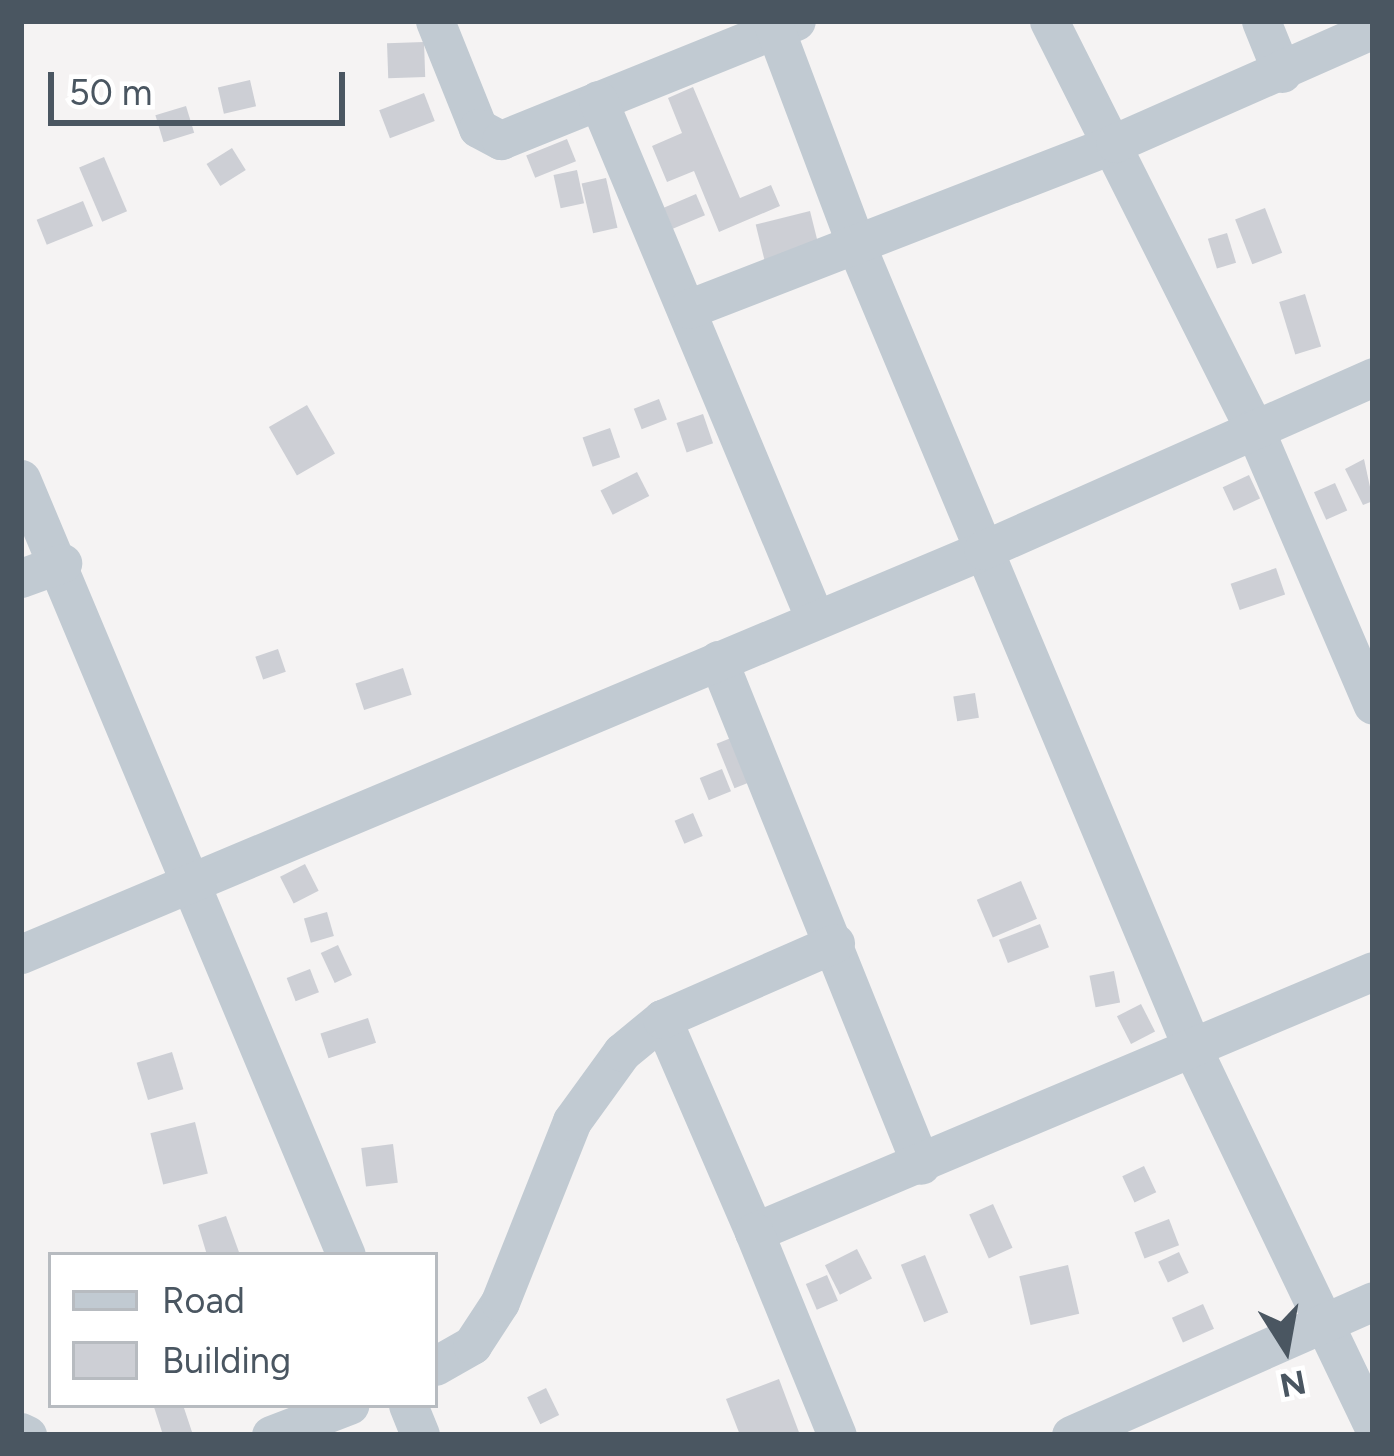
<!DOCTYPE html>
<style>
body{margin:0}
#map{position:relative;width:1394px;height:1456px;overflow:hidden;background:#f5f3f3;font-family:Figtree,sans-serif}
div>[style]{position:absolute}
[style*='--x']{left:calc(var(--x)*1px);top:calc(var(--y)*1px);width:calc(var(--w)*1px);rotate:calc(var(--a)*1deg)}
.building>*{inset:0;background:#cdcfd5;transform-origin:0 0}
.street>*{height:39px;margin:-19.5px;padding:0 19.5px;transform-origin:19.5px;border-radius:19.5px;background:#c1cad2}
span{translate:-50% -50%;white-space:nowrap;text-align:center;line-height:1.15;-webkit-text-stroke:9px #fff;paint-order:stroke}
.frame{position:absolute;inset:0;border:24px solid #4a5661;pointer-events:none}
.legend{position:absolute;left:48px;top:1252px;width:390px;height:156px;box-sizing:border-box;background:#fff;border:3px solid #b7bbc0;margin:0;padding:15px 21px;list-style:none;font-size:36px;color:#4a5661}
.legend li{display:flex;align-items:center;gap:24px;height:60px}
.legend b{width:60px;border:3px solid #b7bbc0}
.north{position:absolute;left:1226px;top:1288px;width:120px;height:120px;-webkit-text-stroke:9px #fff;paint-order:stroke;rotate:169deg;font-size:33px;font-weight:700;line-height:48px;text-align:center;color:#4a5661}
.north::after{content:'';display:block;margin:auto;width:42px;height:54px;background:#4a5661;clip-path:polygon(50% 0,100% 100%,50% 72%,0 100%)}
.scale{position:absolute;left:48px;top:72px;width:297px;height:54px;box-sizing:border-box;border:6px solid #4a5661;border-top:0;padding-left:15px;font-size:36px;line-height:42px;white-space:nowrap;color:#4a5661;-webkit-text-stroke:9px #fff;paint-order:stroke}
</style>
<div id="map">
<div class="building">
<div style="left:424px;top:42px;width:35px;height:37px;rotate:88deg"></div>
<div style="left:250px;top:80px;width:27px;height:33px;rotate:77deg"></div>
<div style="clip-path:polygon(693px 87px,740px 198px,771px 185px,780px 206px,719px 232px,694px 171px,667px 182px,652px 146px,682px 133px,668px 98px)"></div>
<div style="left:424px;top:93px;width:30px;height:48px;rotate:69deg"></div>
<div style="left:186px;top:106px;width:28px;height:32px;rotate:73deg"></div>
<div style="left:567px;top:139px;width:24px;height:44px;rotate:68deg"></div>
<div style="left:232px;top:148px;width:26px;height:30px;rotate:58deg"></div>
<div style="left:104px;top:157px;width:59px;height:27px;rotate:67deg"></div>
<div style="left:577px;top:170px;width:34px;height:24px;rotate:78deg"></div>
<div style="left:606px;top:178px;width:51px;height:25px;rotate:77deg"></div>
<div style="left:696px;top:194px;width:23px;height:35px;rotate:67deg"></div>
<div style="left:83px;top:201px;width:27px;height:50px;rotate:68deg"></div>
<div style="left:1265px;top:208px;width:48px;height:32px;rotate:69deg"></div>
<div style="left:810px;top:211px;width:58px;height:56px;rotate:76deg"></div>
<div style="left:1227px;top:233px;width:31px;height:20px;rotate:73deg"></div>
<div style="left:1305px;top:294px;width:55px;height:27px;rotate:73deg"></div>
<div style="left:659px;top:399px;width:22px;height:27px;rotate:69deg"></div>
<div style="left:307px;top:405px;width:56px;height:44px;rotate:60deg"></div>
<div style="left:703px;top:414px;width:31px;height:28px;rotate:71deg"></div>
<div style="left:610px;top:428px;width:31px;height:29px;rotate:71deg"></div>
<div style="clip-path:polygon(1364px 459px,1373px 501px,1363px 505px,1345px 469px)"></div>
<div style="left:637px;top:472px;width:27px;height:41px;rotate:63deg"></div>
<div style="left:1249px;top:475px;width:26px;height:29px;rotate:65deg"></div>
<div style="left:1335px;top:483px;width:30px;height:23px;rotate:66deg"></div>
<div style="left:1276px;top:568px;width:28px;height:48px;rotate:71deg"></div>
<div style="left:278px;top:649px;width:24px;height:24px;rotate:71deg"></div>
<div style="left:403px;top:668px;width:28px;height:50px;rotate:72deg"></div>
<div style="left:975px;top:693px;width:25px;height:22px;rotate:81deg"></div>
<div style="left:736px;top:736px;width:48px;height:21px;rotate:68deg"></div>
<div style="left:722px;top:769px;width:24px;height:24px;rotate:68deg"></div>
<div style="left:693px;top:813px;width:25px;height:20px;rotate:67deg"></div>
<div style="left:305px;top:864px;width:30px;height:28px;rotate:63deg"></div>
<div style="left:1021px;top:881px;width:41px;height:48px;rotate:67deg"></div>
<div style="left:327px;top:912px;width:25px;height:24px;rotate:74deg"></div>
<div style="left:1040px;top:924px;width:25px;height:44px;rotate:69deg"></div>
<div style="left:338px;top:945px;width:33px;height:19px;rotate:65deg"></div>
<div style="left:310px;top:969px;width:25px;height:25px;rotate:69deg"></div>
<div style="left:1114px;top:971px;width:32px;height:25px;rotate:79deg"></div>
<div style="left:1141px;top:1004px;width:31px;height:27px;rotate:63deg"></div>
<div style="left:368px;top:1018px;width:26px;height:50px;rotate:72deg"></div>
<div style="left:172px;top:1052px;width:39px;height:37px;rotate:73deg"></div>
<div style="left:195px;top:1122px;width:53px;height:46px;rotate:76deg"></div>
<div style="left:393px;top:1144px;width:39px;height:32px;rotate:83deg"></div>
<div style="left:1144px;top:1166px;width:29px;height:24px;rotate:65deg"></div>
<div style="left:993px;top:1204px;width:48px;height:26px;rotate:66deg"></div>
<div style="clip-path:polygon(226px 1216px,240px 1255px,207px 1255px,198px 1225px)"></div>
<div style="left:1169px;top:1219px;width:28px;height:37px;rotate:69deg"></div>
<div style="left:857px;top:1249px;width:33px;height:36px;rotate:63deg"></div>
<div style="left:1179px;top:1252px;width:23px;height:23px;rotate:65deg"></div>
<div style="left:925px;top:1255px;width:62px;height:26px;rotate:68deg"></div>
<div style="left:1068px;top:1265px;width:50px;height:50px;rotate:77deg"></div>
<div style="left:827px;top:1275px;width:28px;height:23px;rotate:67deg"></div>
<div style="left:1203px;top:1304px;width:27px;height:34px;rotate:66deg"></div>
<div style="clip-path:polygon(779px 1379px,800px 1435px,740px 1435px,726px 1399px)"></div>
<div style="left:546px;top:1388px;width:30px;height:21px;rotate:64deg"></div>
<div style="clip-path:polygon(183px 1405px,193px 1435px,163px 1435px,154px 1407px)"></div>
</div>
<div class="street">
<div style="--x:435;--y:21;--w:115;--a:68.1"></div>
<div style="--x:478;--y:128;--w:26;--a:28"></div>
<div style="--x:501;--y:140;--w:318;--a:-22"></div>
<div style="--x:772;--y:21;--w:239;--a:69.4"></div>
<div style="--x:856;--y:245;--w:873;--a:67.28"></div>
<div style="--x:1193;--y:1050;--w:416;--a:64.4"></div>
<div style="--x:1049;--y:21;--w:456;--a:63.3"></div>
<div style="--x:1254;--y:428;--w:301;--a:66.8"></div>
<div style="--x:1261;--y:21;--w:56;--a:68"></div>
<div style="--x:598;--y:100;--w:563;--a:67.31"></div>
<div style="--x:688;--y:309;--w:458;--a:-21.2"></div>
<div style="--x:1115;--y:143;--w:282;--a:-23.8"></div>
<div style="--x:21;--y:479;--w:841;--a:67.28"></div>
<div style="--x:21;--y:578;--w:44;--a:-20.1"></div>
<div style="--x:718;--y:660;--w:544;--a:68.1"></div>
<div style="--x:21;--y:954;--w:1043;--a:-22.78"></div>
<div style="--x:983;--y:550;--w:427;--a:-23.9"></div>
<div style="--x:662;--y:1019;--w:232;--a:66.6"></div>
<div style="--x:754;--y:1232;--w:672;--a:-22.86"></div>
<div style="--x:754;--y:1232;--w:219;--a:67.8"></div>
<div style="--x:435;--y:1366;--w:43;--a:-29.6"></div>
<div style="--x:472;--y:1345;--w:51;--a:-56.9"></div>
<div style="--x:500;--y:1302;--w:195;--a:-68.3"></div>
<div style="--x:572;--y:1121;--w:85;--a:-54.1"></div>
<div style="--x:622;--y:1052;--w:52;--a:-39.5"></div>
<div style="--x:662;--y:1019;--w:189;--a:-23.7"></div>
<div style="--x:408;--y:1405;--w:32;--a:68"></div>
<div style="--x:21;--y:1432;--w:7;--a:27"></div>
<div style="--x:271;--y:1435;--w:84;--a:-21"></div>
<div style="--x:1071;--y:1435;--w:330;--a:-23.9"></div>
</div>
<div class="frame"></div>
<ul class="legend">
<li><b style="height:15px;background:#c1cad2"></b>Road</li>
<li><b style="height:33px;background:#cdcfd5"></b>Building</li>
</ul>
<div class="north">N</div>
<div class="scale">50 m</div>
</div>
